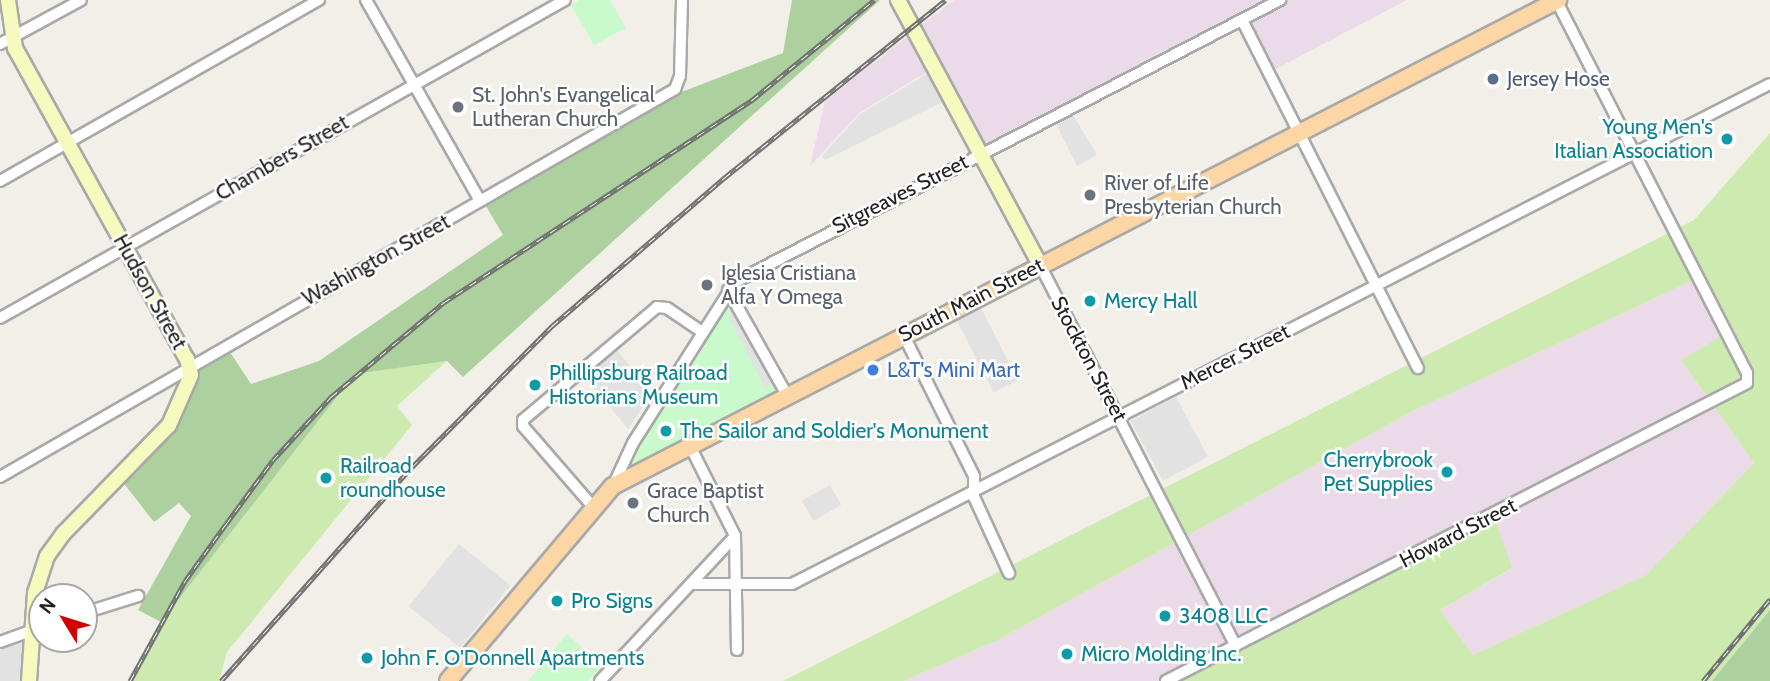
<!DOCTYPE html>
<style>
body{margin:0}
#map{position:relative;width:1770px;height:681px;overflow:hidden;background:#f2efe9;font-family:Cabin,sans-serif}
div>[style]{position:absolute}
[style*='--x']{left:calc(var(--x)*1px);top:calc(var(--y)*1px);width:calc(var(--w)*1px);rotate:calc(var(--a)*1deg)}
.industrial>*{inset:0;background:#ebdbe8}
.grass>*{inset:0;background:#cdebb0}
.forest>*{inset:0;background:#add19e}
.park>*{inset:0;background:#c8facc}
.parking>*{inset:0;background:#e2e2e2;transform-origin:0 0}
.roads{filter:drop-shadow(2px 0 #a9a9a9) drop-shadow(-2px 0 #a9a9a9) drop-shadow(0 2px #a9a9a9) drop-shadow(0 -2px #a9a9a9)}
.street>*{height:10px;margin:-5px;padding:0 5px;transform-origin:5px;border-radius:5px;background:#fff}
.secondary>*{height:14px;margin:-7px;padding:0 7px;transform-origin:7px;border-radius:7px;background:#f7fabf}
.primary>*{height:16px;margin:-8px;padding:0 8px;transform-origin:8px;border-radius:8px;background:#fcd6a4}
.rail>*{height:5px;margin-top:-2.5px;transform-origin:0;background:repeating-linear-gradient(90deg,#fff 0 8px,#707070 0 16px);box-sizing:border-box;border-block:2px solid #707070}
.dots>*{width:19px;height:19px;translate:-50% -50%;box-sizing:border-box;border:4px solid #fff;border-radius:50%}
span{translate:-50% -50%;white-space:nowrap;text-align:center;line-height:1.15;-webkit-text-stroke:5px #fff;paint-order:stroke}
.service-label{font-size:21px;color:#4e5e75}
.left{translate:0 -50%;text-align:left}
.worship-label{font-size:21px;color:#5b616d}
.culture-label{font-size:21px;color:#0d838f}
.right{translate:-100% -50%;text-align:right}
.street-label{font-size:21px;color:#222}
.shop-label{font-size:21px;color:#366cbe}
.north{position:absolute;left:28px;top:583px;width:70px;height:70px;box-sizing:border-box;background:#fff;border:2px solid #a7a7a7;border-radius:50%;rotate:308deg;font-size:19px;font-weight:700;line-height:28px;text-align:center;color:#222}
.north::after{content:'';display:block;margin:auto;width:24px;height:32px;background:#d40000;clip-path:polygon(50% 0,100% 100%,50% 72%,0 100%)}
</style>
<div id="map">
<div class="industrial">
<div style="clip-path:polygon(954px 0,1407px 0,1270px 72px,1244px 21px,982px 157px,935px 67px,859px 113px,810px 166px,825px 101px)"></div>
<div style="clip-path:polygon(1696px 279px,1725px 335px,1681px 360px,1754px 463px,1646px 575px,1473px 655px,1440px 610px,1511px 569px,1172px 681px,904px 681px,996px 641px,1411px 412px)"></div>
</div>
<div class="grass">
<div style="clip-path:polygon(1770px 133px,1770px 610px,1712px 681px,1172px 681px,1493px 514px,1512px 568px,1440px 610px,1473px 655px,1646px 575px,1754px 463px,1681px 360px,1725px 334px,1696px 279px,1411px 412px,996px 641px,904px 681px,783px 681px,1694px 220px)"></div>
<div style="clip-path:polygon(447px 361px,397px 406px,412px 425px,227px 652px,219px 681px,132px 681px,161px 622px,355px 374px)"></div>
</div>
<div class="forest">
<div style="clip-path:polygon(792px 0,880px 0,463px 377px,447px 361px,355px 374px,161px 622px,138px 610px,191px 516px,179px 503px,154px 522px,118px 476px,168px 426px,188px 365px,224px 343px,251px 384px,319px 361px,503px 235px,483px 201px,666px 98px,783px 53px)"></div>
<div style="clip-path:polygon(1770px 610px,1770px 681px,1712px 681px)"></div>
</div>
<div class="park">
<div style="clip-path:polygon(579px 0,610px 0,626px 28px,594px 45px,571px 5px)"></div>
<div style="clip-path:polygon(728px 290px,787px 395px,613px 486px)"></div>
<div style="clip-path:polygon(567px 634px,602px 666px,588px 681px,528px 681px)"></div>
</div>
<div class="parking">
<div style="clip-path:polygon(930px 72px,947px 100px,825px 160px,822px 156px,860px 114px)"></div>
<div style="clip-path:polygon(1072px 113px,1097px 155px,1077px 166px,1055px 122px)"></div>
<div style="clip-path:polygon(732px 307px,771px 381px,766px 390px,729px 317px)"></div>
<div style="left:981px;top:308px;width:81px;height:27px;rotate:63deg"></div>
<div style="clip-path:polygon(615px 348px,652px 393px,628px 429px,583px 374px)"></div>
<div style="left:1176px;top:397px;width:68px;height:51px;rotate:62deg"></div>
<div style="left:830px;top:485px;width:23px;height:32px;rotate:61deg"></div>
<div style="left:459px;top:544px;width:66px;height:80px;rotate:39deg"></div>
<div style="clip-path:polygon(24px 642px,21px 681px,0 681px,0 649px)"></div>
</div>
<div class="roads">
<div class="street">
<div style="--x:366;--y:0;--w:231;--a:60.4"></div>
<div style="--x:1242;--y:20;--w:390;--a:63.2"></div>
<div style="--x:0;--y:44;--w:92;--a:-28.5"></div>
<div style="--x:0;--y:181;--w:367;--a:-29.6"></div>
<div style="--x:1040;--y:265;--w:428;--a:62.8"></div>
<div style="--x:728;--y:290;--w:120;--a:60.7"></div>
<div style="--x:0;--y:318;--w:648;--a:-29.37"></div>
<div style="--x:903;--y:334;--w:159;--a:63.4"></div>
<div style="--x:974;--y:476;--w:21;--a:90"></div>
<div style="--x:974;--y:497;--w:84;--a:65.3"></div>
<div style="--x:689;--y:444;--w:103;--a:63.4"></div>
<div style="--x:735;--y:536;--w:114;--a:89"></div>
<div style="--x:0;--y:477;--w:779;--a:-29.89"></div>
<div style="--x:675;--y:89;--w:14;--a:-69"></div>
<div style="--x:680;--y:76;--w:76;--a:-88.5"></div>
<div style="--x:613;--y:486;--w:47;--a:-65.1"></div>
<div style="--x:633;--y:443;--w:191;--a:-57.6"></div>
<div style="--x:735;--y:282;--w:614;--a:-27.36"></div>
<div style="--x:594;--y:508;--w:108;--a:-130.9"></div>
<div style="--x:523;--y:426;--w:6;--a:-90"></div>
<div style="--x:523;--y:420;--w:175;--a:-40.1"></div>
<div style="--x:657;--y:307;--w:10;--a:6"></div>
<div style="--x:667;--y:308;--w:42;--a:34.4"></div>
<div style="--x:691;--y:584;--w:101;--a:0"></div>
<div style="--x:792;--y:584;--w:1098;--a:-27.08"></div>
<div style="--x:84;--y:613;--w:57;--a:-17.5"></div>
<div style="--x:0;--y:642;--w:45;--a:-19.7"></div>
<div style="--x:600;--y:681;--w:198;--a:-47"></div>
<div style="--x:1166;--y:681;--w:653;--a:-27.15"></div>
<div style="--x:1747;--y:383;--w:10;--a:-90"></div>
<div style="--x:1747;--y:373;--w:419;--a:-117.1"></div>
</div>
<div class="secondary">
<div style="--x:8;--y:0;--w:49;--a:81.7"></div>
<div style="--x:15;--y:48;--w:355;--a:61.1"></div>
<div style="--x:187;--y:359;--w:16;--a:76"></div>
<div style="--x:191;--y:375;--w:55;--a:113.7"></div>
<div style="--x:169;--y:425;--w:152;--a:134.2"></div>
<div style="--x:63;--y:534;--w:27;--a:126"></div>
<div style="--x:47;--y:556;--w:39;--a:108"></div>
<div style="--x:35;--y:593;--w:88;--a:93.9"></div>
<div style="--x:898;--y:0;--w:301;--a:61.8"></div>
</div>
<div class="primary">
<div style="--x:448;--y:681;--w:255;--a:-49.8"></div>
<div style="--x:613;--y:486;--w:1063;--a:-27.22"></div>
</div>
</div>
<div class="rail">
<div style="--x:130;--y:681;--w:114;--a:-61.2"></div>
<div style="--x:185;--y:581;--w:70;--a:-54.3"></div>
<div style="--x:226;--y:524;--w:79;--a:-53.7"></div>
<div style="--x:273;--y:460;--w:86;--a:-47.4"></div>
<div style="--x:331;--y:397;--w:146;--a:-40"></div>
<div style="--x:443;--y:303;--w:370;--a:-33.3"></div>
<div style="--x:752;--y:100;--w:158;--a:-39.3"></div>
<div style="--x:221;--y:681;--w:287;--a:-48.3"></div>
<div style="--x:412;--y:467;--w:199;--a:-45.2"></div>
<div style="--x:552;--y:326;--w:227;--a:-40.7"></div>
<div style="--x:724;--y:178;--w:284;--a:-38.8"></div>
<div style="--x:1703;--y:681;--w:106;--a:-50.7"></div>
</div>
<div class="dots">
<div style="left:1493px;top:79px;background:#5c6f8a"></div>
<div style="left:458px;top:107px;background:#6b7280"></div>
<div style="left:1727px;top:139px;background:#0f9aa8"></div>
<div style="left:1090px;top:195px;background:#6b7280"></div>
<div style="left:707px;top:285px;background:#6b7280"></div>
<div style="left:1090px;top:301px;background:#0f9aa8"></div>
<div style="left:873px;top:370px;background:#3f7fe0"></div>
<div style="left:535px;top:385px;background:#0f9aa8"></div>
<div style="left:666px;top:431px;background:#0f9aa8"></div>
<div style="left:1447px;top:472px;background:#0f9aa8"></div>
<div style="left:326px;top:478px;background:#0f9aa8"></div>
<div style="left:633px;top:503px;background:#6b7280"></div>
<div style="left:557px;top:601px;background:#0f9aa8"></div>
<div style="left:1165px;top:616px;background:#0f9aa8"></div>
<div style="left:1067px;top:654px;background:#0f9aa8"></div>
<div style="left:367px;top:658px;background:#0f9aa8"></div>
</div>
<div class="service-label">
<span class="left" style="left:1507px;top:79px">Jersey Hose</span>
</div>
<div class="worship-label">
<span class="left" style="left:472px;top:107px">St. John's Evangelical<br>Lutheran Church</span>
<span class="left" style="left:1104px;top:195px">River of Life<br>Presbyterian Church</span>
<span class="left" style="left:721px;top:285px">Iglesia Cristiana<br>Alfa Y Omega</span>
<span class="left" style="left:647px;top:503px">Grace Baptist<br>Church</span>
</div>
<div class="culture-label">
<span class="right" style="left:1713px;top:139px">Young Men's<br>Italian Association</span>
<span class="left" style="left:1104px;top:301px">Mercy Hall</span>
<span class="left" style="left:549px;top:385px">Phillipsburg Railroad<br>Historians Museum</span>
<span class="left" style="left:680px;top:431px">The Sailor and Soldier's Monument</span>
<span class="right" style="left:1433px;top:472px">Cherrybrook<br>Pet Supplies</span>
<span class="left" style="left:340px;top:478px">Railroad<br>roundhouse</span>
<span class="left" style="left:571px;top:601px">Pro Signs</span>
<span class="left" style="left:1179px;top:616px">3408 LLC</span>
<span class="left" style="left:1081px;top:654px">Micro Molding Inc.</span>
<span class="left" style="left:381px;top:658px">John F. O'Donnell Apartments</span>
</div>
<div class="street-label">
<span style="left:282px;top:158px;rotate:-30deg">Chambers Street</span>
<span style="left:900px;top:194px;rotate:-27deg">Sitgreaves Street</span>
<span style="left:376px;top:260px;rotate:-29deg">Washington Street</span>
<span style="left:150px;top:292px;rotate:61deg">Hudson Street</span>
<span style="left:971px;top:300px;rotate:-27deg">South Main Street</span>
<span style="left:1235px;top:357px;rotate:-27deg">Mercer Street</span>
<span style="left:1089px;top:359px;rotate:62deg">Stockton Street</span>
<span style="left:1458px;top:533px;rotate:-27deg">Howard Street</span>
</div>
<div class="shop-label">
<span class="left" style="left:887px;top:370px">L&amp;T's Mini Mart</span>
</div>
<div class="north">N</div>
</div>
